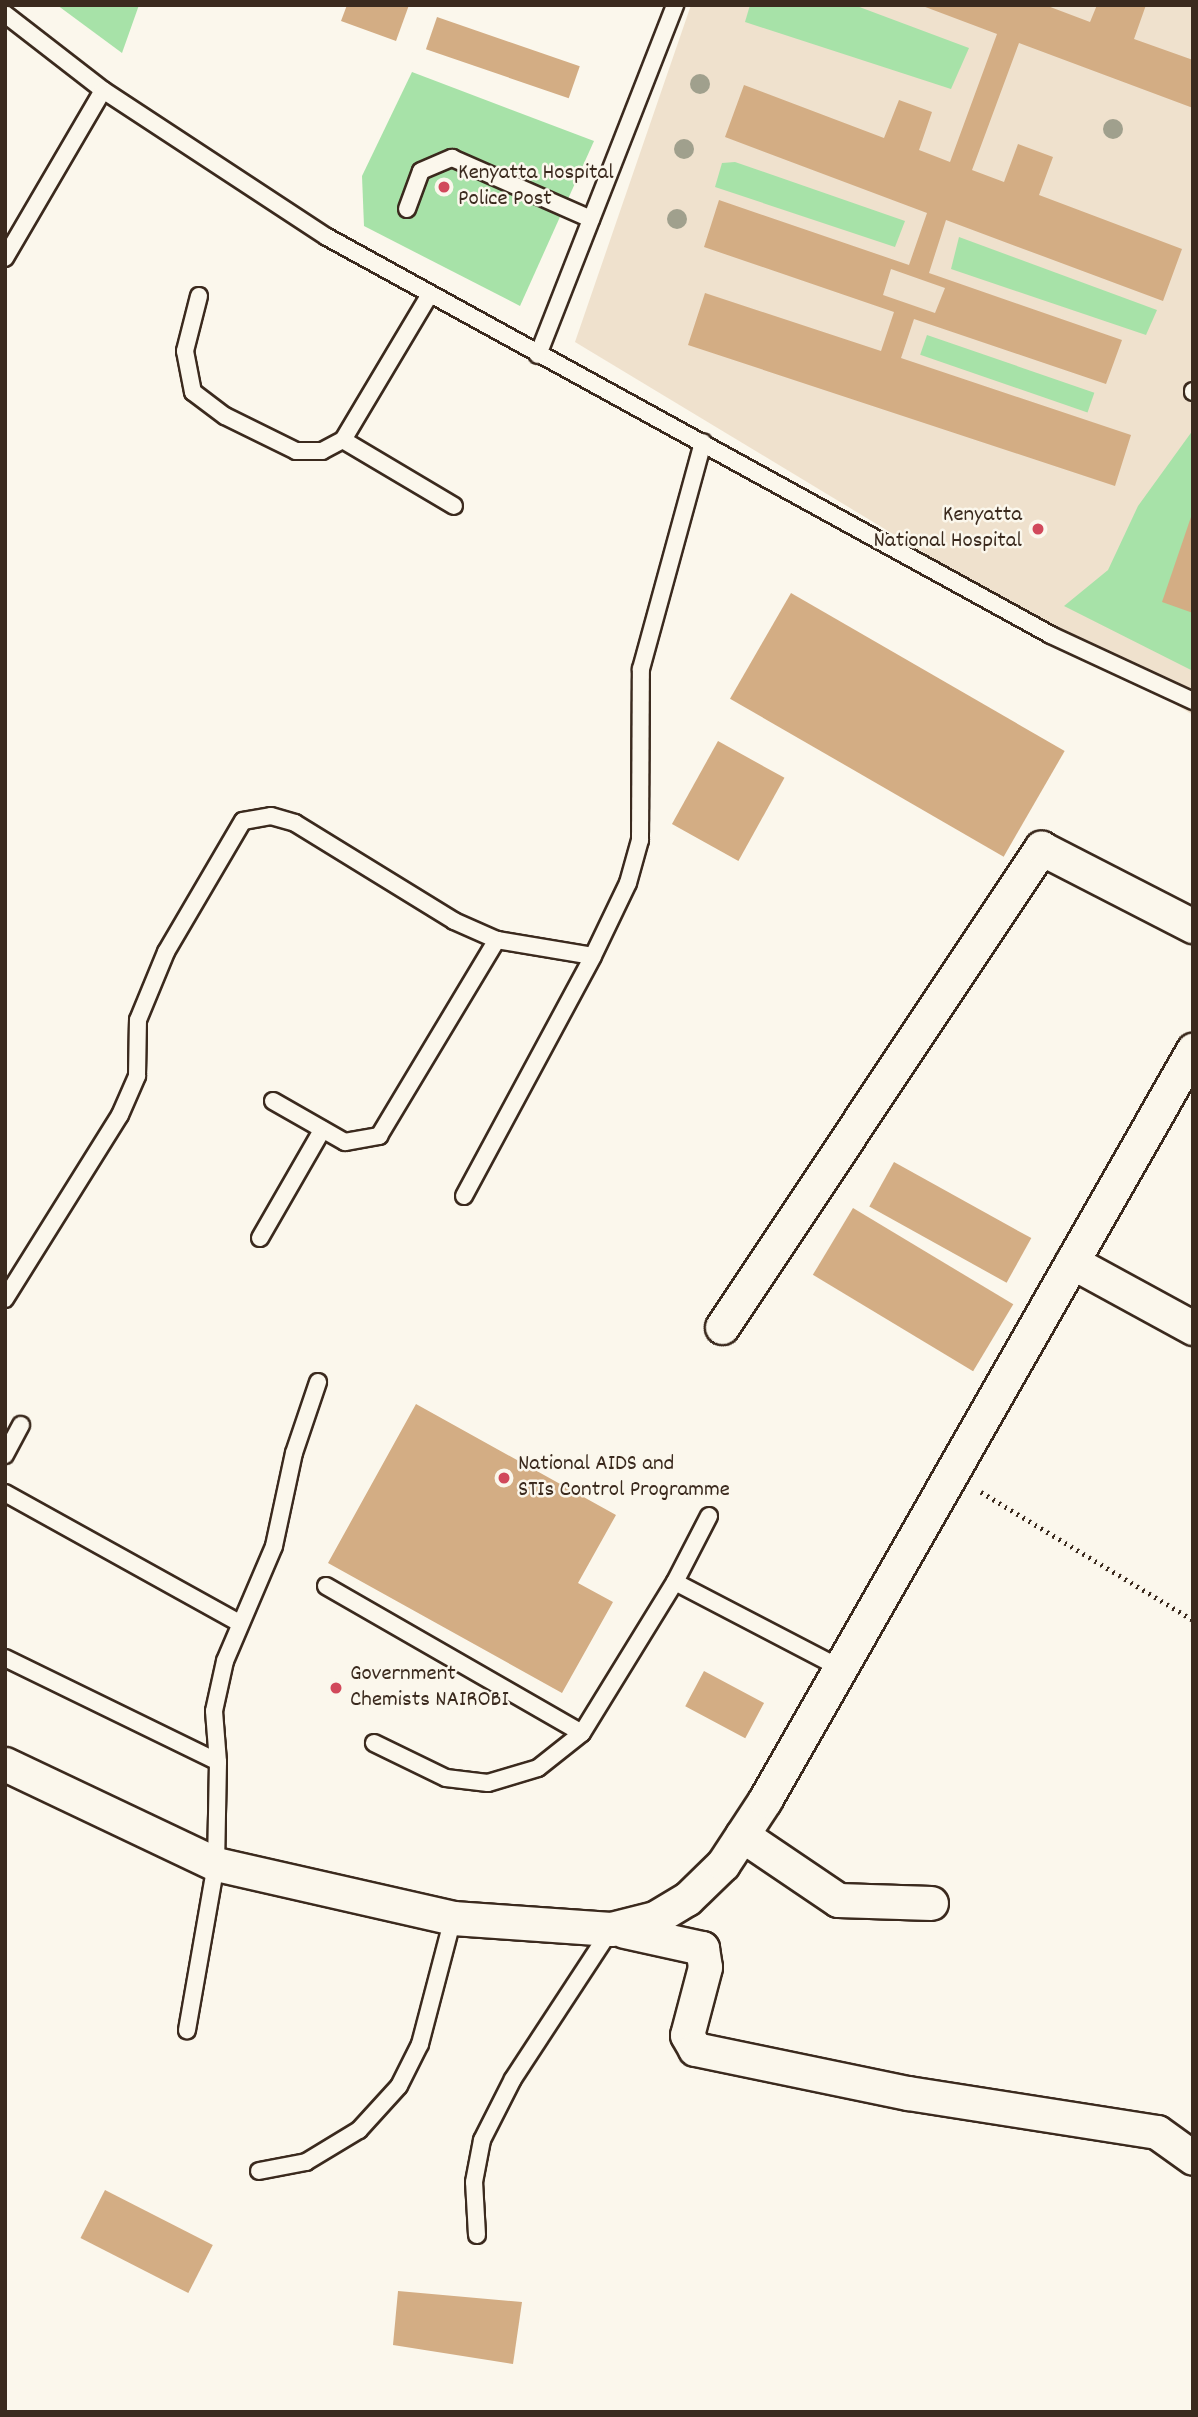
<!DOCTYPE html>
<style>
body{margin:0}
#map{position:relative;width:1198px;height:2417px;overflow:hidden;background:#fbf7ec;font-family:Dekko,sans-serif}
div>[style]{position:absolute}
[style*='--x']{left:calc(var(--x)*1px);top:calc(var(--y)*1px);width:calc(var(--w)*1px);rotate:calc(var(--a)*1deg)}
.built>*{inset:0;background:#efe1cd}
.green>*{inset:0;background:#a7e2a8;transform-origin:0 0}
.building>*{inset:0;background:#d3ad84;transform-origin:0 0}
.path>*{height:4.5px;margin-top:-2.25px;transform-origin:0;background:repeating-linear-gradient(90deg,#3b2a1e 0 2px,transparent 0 7px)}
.roads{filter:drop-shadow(2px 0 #3b2a1e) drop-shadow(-2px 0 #3b2a1e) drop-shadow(0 2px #3b2a1e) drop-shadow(0 -2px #3b2a1e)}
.lane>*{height:16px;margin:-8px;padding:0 8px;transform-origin:8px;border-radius:8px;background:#fbf7ec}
.street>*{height:33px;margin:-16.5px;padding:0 16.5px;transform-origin:16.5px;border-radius:16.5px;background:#fbf7ec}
.trees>*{width:20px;height:20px;margin:-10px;border-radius:50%;background:#a0a08d}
.dots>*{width:19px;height:19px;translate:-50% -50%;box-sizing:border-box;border:4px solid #fbf7ec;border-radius:50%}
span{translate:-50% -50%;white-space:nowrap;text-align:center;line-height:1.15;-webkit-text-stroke:5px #fbf7ec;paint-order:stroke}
.poi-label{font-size:23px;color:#3b2a1e}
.left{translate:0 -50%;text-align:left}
.right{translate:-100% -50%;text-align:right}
.frame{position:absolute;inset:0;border:7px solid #3b2a1e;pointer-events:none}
</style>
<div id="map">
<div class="built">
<div style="clip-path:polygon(691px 5px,1193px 5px,1193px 715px,575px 342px)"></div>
</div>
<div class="green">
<div style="clip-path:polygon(57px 5px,139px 5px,122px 53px)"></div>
<div style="clip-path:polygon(750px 5px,854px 5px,969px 48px,951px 89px,745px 22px)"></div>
<div style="clip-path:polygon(412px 72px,594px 141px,520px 306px,364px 226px,362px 176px)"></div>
<div style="clip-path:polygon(735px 162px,905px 221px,895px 247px,715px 187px,722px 163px)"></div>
<div style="clip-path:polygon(959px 237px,1157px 310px,1146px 335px,951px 269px)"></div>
<div style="left:927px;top:335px;width:177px;height:21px;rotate:19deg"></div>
<div style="clip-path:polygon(1193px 430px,1193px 671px,1064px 606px,1108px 570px,1138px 506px)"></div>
</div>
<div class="building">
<div style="clip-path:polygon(347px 5px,409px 5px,396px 41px,341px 21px)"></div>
<div style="clip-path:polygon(evenodd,920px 5px,1045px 5px,1090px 22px,1097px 5px,1146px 5px,1134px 39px,1193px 60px,1193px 108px,1019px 43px,972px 170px,1004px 182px,1018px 144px,1053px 157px,1039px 195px,1182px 249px,1163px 301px,946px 220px,929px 273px,1122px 340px,1106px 384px,914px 319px,901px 358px,1131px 435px,1115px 486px,688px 345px,705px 293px,881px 351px,894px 312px,704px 247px,719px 200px,909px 265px,927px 213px,725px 137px,744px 85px,884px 138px,899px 100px,932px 112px,919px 150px,950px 162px,997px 34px,920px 5px,891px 269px,945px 288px,935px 313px,883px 295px,891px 269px)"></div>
<div style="left:437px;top:17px;width:151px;height:34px;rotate:19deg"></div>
<div style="clip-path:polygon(1192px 514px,1193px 514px,1193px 613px,1162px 602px)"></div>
<div style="left:791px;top:593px;width:316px;height:122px;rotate:30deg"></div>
<div style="left:718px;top:741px;width:76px;height:95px;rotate:29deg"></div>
<div style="left:894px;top:1162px;width:157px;height:51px;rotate:29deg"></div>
<div style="left:853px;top:1208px;width:187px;height:78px;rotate:31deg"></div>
<div style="clip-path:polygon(416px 1404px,616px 1515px,578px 1583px,613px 1602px,562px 1693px,328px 1563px)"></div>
<div style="left:704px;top:1671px;width:68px;height:40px;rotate:28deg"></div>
<div style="left:105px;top:2190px;width:121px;height:54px;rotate:27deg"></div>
<div style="clip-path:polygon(398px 2291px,522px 2302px,513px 2364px,393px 2345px)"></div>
</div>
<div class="path">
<div style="--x:981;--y:1492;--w:248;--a:31.1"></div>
</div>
<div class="roads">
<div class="lane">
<div style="--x:5;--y:14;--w:124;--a:37.8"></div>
<div style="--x:103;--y:90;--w:268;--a:33.3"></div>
<div style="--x:327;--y:237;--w:826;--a:28.8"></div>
<div style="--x:1051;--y:635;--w:157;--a:24.9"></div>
<div style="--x:407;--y:209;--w:40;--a:-69.8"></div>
<div style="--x:421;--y:171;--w:34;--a:-23"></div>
<div style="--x:452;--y:158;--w:152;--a:23.7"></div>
<div style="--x:5;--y:258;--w:194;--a:-59.7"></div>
<div style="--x:199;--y:296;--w:57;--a:104.3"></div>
<div style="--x:185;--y:351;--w:42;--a:79"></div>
<div style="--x:193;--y:392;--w:40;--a:37"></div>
<div style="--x:225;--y:416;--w:79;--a:26.2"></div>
<div style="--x:296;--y:451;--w:26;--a:0"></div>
<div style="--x:322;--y:451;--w:24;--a:-28"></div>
<div style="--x:343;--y:440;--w:170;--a:-59.2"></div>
<div style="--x:538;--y:355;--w:376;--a:-68.6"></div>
<div style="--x:1193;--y:391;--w:1;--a:90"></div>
<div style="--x:343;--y:440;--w:129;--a:30.7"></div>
<div style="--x:273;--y:1101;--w:83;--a:29.7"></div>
<div style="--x:345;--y:1142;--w:35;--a:-10"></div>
<div style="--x:379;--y:1136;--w:229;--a:-59"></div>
<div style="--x:464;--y:1196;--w:272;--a:-61.7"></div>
<div style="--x:260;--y:1238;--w:125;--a:-60.1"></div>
<div style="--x:5;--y:1299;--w:217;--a:-58"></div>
<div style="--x:120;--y:1115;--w:43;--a:-66.4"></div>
<div style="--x:137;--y:1076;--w:56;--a:-89"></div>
<div style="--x:138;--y:1020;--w:74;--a:-67.6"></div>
<div style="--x:166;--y:952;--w:152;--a:-59.6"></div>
<div style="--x:243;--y:821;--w:28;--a:-10"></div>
<div style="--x:271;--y:816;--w:25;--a:16"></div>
<div style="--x:295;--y:823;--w:187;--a:31.6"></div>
<div style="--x:454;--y:921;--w:47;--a:23.8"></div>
<div style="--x:497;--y:940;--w:97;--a:9.5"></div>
<div style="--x:593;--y:956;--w:81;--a:-64.4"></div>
<div style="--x:628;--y:883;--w:45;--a:-74.4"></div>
<div style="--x:640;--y:840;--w:171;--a:-89.7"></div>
<div style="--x:641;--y:669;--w:235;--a:-74.7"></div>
<div style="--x:5;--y:1455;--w:34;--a:-62"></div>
<div style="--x:5;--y:1493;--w:269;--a:29"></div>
<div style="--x:709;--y:1516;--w:74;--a:117.3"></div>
<div style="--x:675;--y:1582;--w:188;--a:27.5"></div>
<div style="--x:326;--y:1586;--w:295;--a:29.9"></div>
<div style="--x:5;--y:1658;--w:237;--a:26"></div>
<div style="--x:218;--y:1762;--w:102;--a:91.1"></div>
<div style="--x:216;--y:1864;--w:169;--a:99.9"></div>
<div style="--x:374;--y:1743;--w:80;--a:25.9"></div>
<div style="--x:446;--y:1778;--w:42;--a:6.8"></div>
<div style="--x:488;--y:1783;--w:52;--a:-16.7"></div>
<div style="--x:538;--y:1768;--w:56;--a:-38.5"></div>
<div style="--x:582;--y:1733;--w:177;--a:-58.4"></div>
<div style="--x:218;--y:1762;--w:51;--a:-94.5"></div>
<div style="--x:214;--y:1711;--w:51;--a:-77.6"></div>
<div style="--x:225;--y:1661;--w:125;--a:-66.9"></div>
<div style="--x:274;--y:1546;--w:95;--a:-77.9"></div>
<div style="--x:294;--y:1453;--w:75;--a:-71.3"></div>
<div style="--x:259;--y:2171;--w:48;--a:-10.8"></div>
<div style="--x:306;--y:2162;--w:62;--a:-31.1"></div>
<div style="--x:359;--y:2130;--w:59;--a:-47.7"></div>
<div style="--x:399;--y:2086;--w:47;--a:-63.4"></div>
<div style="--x:420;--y:2044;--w:130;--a:-75.3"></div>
<div style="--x:477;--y:2235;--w:53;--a:-93.2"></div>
<div style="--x:474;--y:2182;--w:43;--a:-79.2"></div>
<div style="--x:482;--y:2140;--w:68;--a:-63.1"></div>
<div style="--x:513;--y:2079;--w:179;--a:-56.8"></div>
</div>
<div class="street">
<div style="--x:1072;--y:1262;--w:138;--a:28.6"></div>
<div style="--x:722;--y:1327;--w:576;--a:-56.34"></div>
<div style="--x:1041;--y:848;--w:171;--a:27.2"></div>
<div style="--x:5;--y:1764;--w:233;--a:25.4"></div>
<div style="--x:216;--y:1864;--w:243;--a:12.8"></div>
<div style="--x:453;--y:1918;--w:158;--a:4"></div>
<div style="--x:611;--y:1929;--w:45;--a:-14"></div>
<div style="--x:655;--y:1918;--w:37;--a:-31"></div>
<div style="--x:687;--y:1899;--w:50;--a:-44.2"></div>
<div style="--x:723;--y:1864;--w:77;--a:-56.7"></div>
<div style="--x:765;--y:1800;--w:864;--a:-60.29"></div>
<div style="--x:742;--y:1835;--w:116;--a:34.1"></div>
<div style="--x:838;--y:1900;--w:93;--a:1.8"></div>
<div style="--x:624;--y:1931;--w:80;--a:12.3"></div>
<div style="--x:702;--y:1948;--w:19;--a:81"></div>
<div style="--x:705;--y:1967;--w:70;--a:104.8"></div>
<div style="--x:687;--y:2035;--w:16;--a:60"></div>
<div style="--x:695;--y:2049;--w:217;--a:11.7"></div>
<div style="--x:908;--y:2093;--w:252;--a:8.9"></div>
<div style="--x:1157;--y:2132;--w:44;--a:35.8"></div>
</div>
</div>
<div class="trees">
<div style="left:700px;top:84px"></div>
<div style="left:1113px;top:129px"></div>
<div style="left:684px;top:149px"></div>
<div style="left:677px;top:219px"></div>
</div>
<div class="dots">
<div style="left:444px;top:187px;background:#d1495b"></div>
<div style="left:1038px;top:529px;background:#d1495b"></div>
<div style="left:504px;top:1478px;background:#d1495b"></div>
<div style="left:336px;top:1688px;background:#d1495b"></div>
</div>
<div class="poi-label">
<span class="left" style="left:458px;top:187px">Kenyatta Hospital<br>Police Post</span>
<span class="right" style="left:1022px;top:529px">Kenyatta<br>National Hospital</span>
<span class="left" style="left:518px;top:1478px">National AIDS and<br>STIs Control Programme</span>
<span class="left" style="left:350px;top:1688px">Government<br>Chemists NAIROBI</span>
</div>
<div class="frame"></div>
</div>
